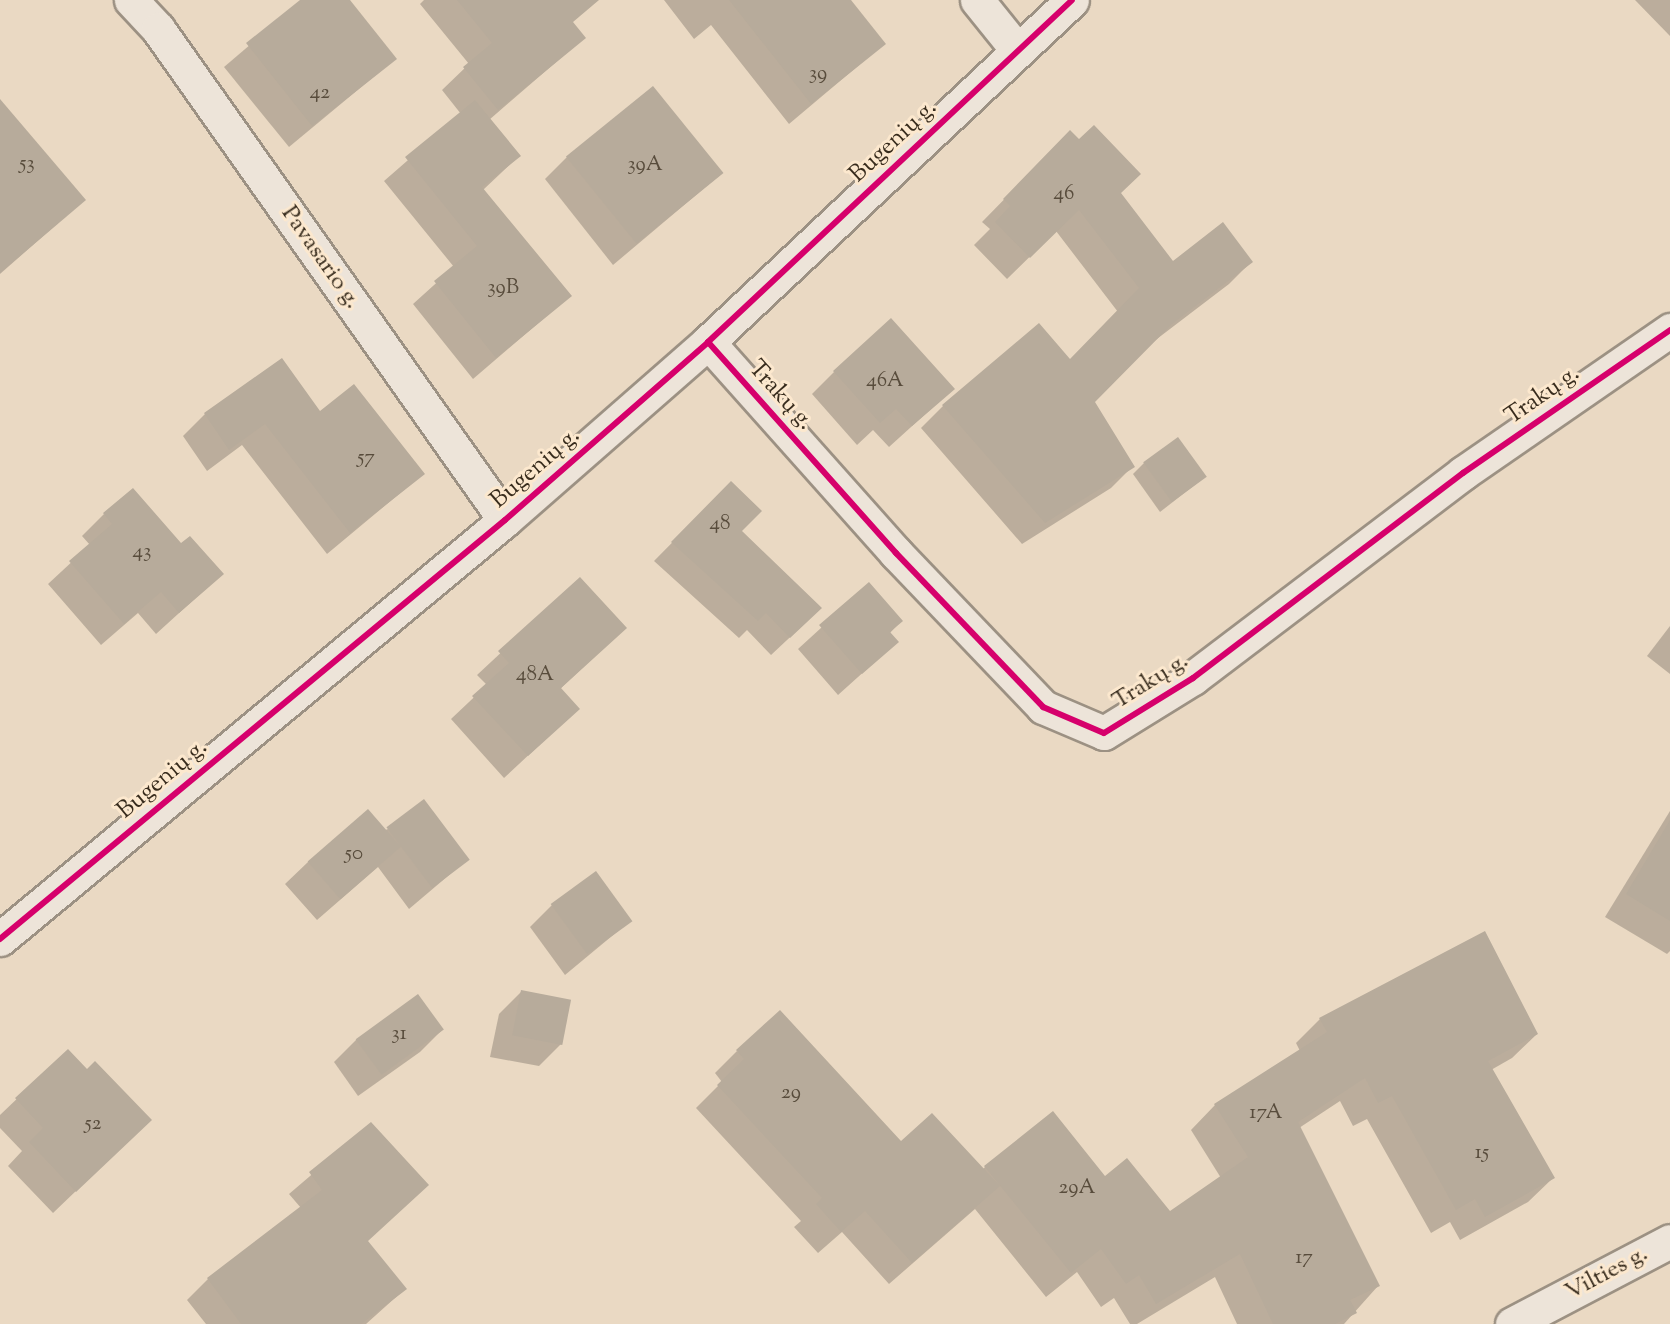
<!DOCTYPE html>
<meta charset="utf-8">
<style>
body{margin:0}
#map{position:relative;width:1670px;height:1324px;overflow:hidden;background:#ead9c3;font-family:"Sorts Mill Goudy",serif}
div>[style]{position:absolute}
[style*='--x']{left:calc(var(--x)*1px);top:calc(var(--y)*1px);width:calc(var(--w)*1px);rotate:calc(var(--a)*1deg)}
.shadow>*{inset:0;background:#0003}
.building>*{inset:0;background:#b7ab9b;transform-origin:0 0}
.roads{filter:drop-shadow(2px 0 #9c9183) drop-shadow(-2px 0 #9c9183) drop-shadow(0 2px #9c9183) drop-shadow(0 -2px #9c9183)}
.minor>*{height:33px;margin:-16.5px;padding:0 16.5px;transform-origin:16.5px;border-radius:16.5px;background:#ede4d9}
.cycleway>*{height:6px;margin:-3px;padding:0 3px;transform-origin:3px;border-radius:3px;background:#d6006c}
span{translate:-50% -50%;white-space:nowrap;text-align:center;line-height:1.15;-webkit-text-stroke:6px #fce8ce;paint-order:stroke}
.number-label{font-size:21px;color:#584c3c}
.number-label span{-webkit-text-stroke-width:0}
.street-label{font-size:24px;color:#382c1d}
</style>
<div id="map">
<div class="shadow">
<div style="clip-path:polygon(303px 0,348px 0,395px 59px,289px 147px,224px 67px)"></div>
<div style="clip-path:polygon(424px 0,525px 0,584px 38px,489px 120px,519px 156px,483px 190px,570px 296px,473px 379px,413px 304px,454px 267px,384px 181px,461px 114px,442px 90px,469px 64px,420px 4px)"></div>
<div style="clip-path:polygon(664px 0,849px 0,884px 44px,789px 124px,711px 25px,694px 39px)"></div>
<div style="clip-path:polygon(1635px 0,1670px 0,1670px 36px)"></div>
<div style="clip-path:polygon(0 130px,84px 200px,0 274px)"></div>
<div style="clip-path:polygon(1070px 132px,1173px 263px,1251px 262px,1229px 284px,1149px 345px,1093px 402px,1133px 466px,1111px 488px,1022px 544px,921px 428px,943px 406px,1069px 361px,1118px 312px,1056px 231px,1007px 279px,974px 245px,990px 229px,982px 222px)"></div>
<div style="clip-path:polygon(567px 157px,721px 174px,613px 265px,545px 179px)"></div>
<div style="clip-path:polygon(834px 372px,953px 389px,889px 447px,873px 430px,857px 445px,812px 394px)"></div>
<div style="clip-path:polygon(320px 413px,423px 474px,327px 554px,242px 445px,207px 471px,183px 436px,205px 414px)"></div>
<div style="clip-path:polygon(1144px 463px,1205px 477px,1160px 512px,1133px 474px)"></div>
<div style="clip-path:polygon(731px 483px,740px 531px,802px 626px,771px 655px,747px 630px,739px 638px,654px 561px)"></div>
<div style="clip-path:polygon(104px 514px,181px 545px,222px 574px,156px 634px,138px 613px,101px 645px,48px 584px,90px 545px,82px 536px)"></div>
<div style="clip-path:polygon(580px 579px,625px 628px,560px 689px,578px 709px,504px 778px,451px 719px,487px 685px,477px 675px)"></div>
<div style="clip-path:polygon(869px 584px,901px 621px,890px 633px,897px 642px,838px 695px,798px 649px)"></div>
<div style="clip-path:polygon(1670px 626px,1670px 674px,1647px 656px)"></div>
<div style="clip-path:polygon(1670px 811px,1670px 951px,1667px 954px,1605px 917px)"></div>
<div style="clip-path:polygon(388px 829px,468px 859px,409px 909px,378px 867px,317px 920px,285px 884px,308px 862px)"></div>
<div style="clip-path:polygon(552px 905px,630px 921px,565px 975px,530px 927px)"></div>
<div style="clip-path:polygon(521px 992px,561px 1044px,539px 1066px,490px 1057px,499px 1014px)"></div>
<div style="clip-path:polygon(1320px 1019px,1537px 1034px,1512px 1058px,1491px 1070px,1553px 1178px,1528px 1202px,1460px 1240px,1450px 1222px,1431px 1233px,1367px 1119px,1353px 1126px,1340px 1101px,1299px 1128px,1378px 1286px,1344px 1324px,1237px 1324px,1215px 1277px,1137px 1324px,1130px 1324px,1114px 1298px,1101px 1307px,1077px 1272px,1046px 1297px,975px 1209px,889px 1284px,842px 1232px,818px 1253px,794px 1227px,801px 1221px,696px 1108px,722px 1082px,715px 1073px,737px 1051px,901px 1143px,982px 1170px,985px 1167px,1105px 1178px,1170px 1213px,1221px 1178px,1191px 1130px,1215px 1105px,1300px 1051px,1296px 1043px)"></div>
<div style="clip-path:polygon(442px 1030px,420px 1052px,358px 1096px,334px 1062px,356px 1040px)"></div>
<div style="clip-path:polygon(67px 1051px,127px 1142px,53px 1213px,8px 1166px,22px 1151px,0 1128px,0 1115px)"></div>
<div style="clip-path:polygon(371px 1124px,367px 1241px,405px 1289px,366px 1324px,206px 1324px,187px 1300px,208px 1279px,301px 1208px,289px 1194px)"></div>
</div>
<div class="building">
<div style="clip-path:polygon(300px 0,350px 0,397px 59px,312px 126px,246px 43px)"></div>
<div style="clip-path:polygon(457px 0,599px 0,573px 22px,586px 38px,498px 110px,463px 67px,492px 43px)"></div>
<div style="clip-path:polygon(729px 0,851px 0,886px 44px,811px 104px)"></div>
<div style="left:653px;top:86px;width:112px;height:112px;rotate:51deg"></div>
<div style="clip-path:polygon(0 99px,86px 200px,0 273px)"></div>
<div style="clip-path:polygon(475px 100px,521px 156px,482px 187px,572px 296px,496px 358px,434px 281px,477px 246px,405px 157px)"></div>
<div style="clip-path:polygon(1094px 125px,1141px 174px,1121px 193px,1173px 261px,1223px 222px,1253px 262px,1172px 324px,1095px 402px,1135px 467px,1045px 523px,942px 405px,1039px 323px,1070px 359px,1139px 288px,1079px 210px,1030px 258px,995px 222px,1010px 206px,1003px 199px,1070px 130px,1079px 139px)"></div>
<div style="clip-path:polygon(891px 318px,955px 389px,912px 426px,896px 409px,880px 423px,833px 371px)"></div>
<div style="clip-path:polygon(282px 358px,320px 411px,354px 384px,425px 474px,350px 533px,265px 424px,229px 450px,204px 413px)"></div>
<div style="left:1178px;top:437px;width:49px;height:43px;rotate:54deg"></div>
<div style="clip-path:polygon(731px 481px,762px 511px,742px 531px,822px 608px,790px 638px,766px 613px,758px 621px,671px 542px)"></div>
<div style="clip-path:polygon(133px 488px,181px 543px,190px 536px,224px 574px,179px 613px,161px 592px,124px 624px,69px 561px,112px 524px,103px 513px)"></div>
<div style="clip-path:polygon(580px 577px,627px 628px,561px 688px,580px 709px,528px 756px,472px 696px,509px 663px,498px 651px)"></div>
<div style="clip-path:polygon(869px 582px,903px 621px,890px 632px,899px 642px,862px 674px,819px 625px)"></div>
<div style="left:424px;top:799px;width:76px;height:47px;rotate:53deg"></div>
<div style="left:368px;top:809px;width:50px;height:80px;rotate:49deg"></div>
<div style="clip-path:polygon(1670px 820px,1670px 921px,1626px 894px)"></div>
<div style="left:596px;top:871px;width:62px;height:56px;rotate:54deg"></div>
<div style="clip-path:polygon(1485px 931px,1538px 1034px,1488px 1061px,1555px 1178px,1485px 1217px,1475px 1199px,1456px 1210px,1392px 1096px,1378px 1103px,1365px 1078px,1298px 1122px,1380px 1286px,1350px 1300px,1357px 1313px,1335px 1324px,1273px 1324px,1240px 1254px,1156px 1304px,1139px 1275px,1126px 1284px,1101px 1249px,1071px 1273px,984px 1166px,1053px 1111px,1105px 1176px,1127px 1158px,1170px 1211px,1248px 1157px,1214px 1104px,1327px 1032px,1319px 1018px)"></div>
<div style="left:521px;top:990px;width:51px;height:46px;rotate:11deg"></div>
<div style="left:418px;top:994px;width:44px;height:77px;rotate:54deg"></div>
<div style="clip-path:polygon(780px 1010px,901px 1141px,932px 1113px,1000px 1186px,912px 1263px,865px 1211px,841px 1232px,816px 1204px,822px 1198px,717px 1085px,744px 1059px,736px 1050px)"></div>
<div style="clip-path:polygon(68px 1049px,87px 1069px,95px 1061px,152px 1120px,76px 1192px,29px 1142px,43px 1128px,15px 1098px)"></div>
<div style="clip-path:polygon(371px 1122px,429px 1185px,368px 1241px,407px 1289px,361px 1324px,241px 1324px,207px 1278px,322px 1190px,309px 1172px)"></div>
</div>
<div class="roads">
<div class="minor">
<div style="--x:131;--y:0;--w:40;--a:47"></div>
<div style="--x:158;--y:29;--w:601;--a:54.75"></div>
<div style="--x:977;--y:0;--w:65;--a:51.2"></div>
<div style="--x:708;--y:342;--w:283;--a:48.3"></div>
<div style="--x:896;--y:553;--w:213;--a:46.3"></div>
<div style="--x:1043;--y:707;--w:66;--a:23.1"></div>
<div style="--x:1104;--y:733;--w:105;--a:-31.7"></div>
<div style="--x:1193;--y:678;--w:339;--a:-37.2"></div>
<div style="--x:1463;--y:473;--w:252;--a:-34.6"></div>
<div style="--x:0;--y:939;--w:656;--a:-39.68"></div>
<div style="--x:505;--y:520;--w:270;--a:-41.2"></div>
<div style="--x:708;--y:342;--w:499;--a:-43.2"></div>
<div style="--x:1512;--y:1324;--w:178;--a:-27.7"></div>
</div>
</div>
<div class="cycleway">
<div style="--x:708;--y:342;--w:283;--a:48.3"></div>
<div style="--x:896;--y:553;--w:213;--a:46.3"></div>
<div style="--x:1043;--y:707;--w:66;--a:23.1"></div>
<div style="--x:1104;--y:733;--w:105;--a:-31.7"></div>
<div style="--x:1193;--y:678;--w:339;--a:-37.2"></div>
<div style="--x:1463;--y:473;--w:252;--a:-34.6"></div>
<div style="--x:0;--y:939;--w:656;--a:-39.68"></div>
<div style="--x:505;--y:520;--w:270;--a:-41.2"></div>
<div style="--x:708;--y:342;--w:499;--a:-43.2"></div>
</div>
<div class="number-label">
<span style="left:818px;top:74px">39</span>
<span style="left:320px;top:93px">42</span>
<span style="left:27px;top:164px">53</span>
<span style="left:645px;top:165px">39A</span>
<span style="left:1064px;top:194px">46</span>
<span style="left:503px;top:288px">39B</span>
<span style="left:885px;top:381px">46A</span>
<span style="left:366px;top:458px">57</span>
<span style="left:720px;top:524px">48</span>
<span style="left:142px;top:552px">43</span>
<span style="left:535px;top:675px">48A</span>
<span style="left:354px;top:854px">50</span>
<span style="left:399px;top:1034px">31</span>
<span style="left:791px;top:1093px">29</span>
<span style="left:1266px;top:1113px">17A</span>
<span style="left:93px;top:1124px">52</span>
<span style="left:1482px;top:1153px">15</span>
<span style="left:1077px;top:1188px">29A</span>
<span style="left:1304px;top:1258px">17</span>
</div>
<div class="street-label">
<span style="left:894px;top:142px;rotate:-43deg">Bugenių g.</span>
<span style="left:320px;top:258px;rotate:55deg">Pavasario g.</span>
<span style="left:780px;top:396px;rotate:48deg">Trakų g.</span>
<span style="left:1543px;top:396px;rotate:-35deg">Trakų g.</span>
<span style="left:536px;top:469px;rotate:-41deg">Bugenių g.</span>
<span style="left:1151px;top:682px;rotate:-32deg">Trakų g.</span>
<span style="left:163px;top:780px;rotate:-40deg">Bugenių g.</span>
<span style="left:1607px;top:1274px;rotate:-28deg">Vilties g.</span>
</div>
</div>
